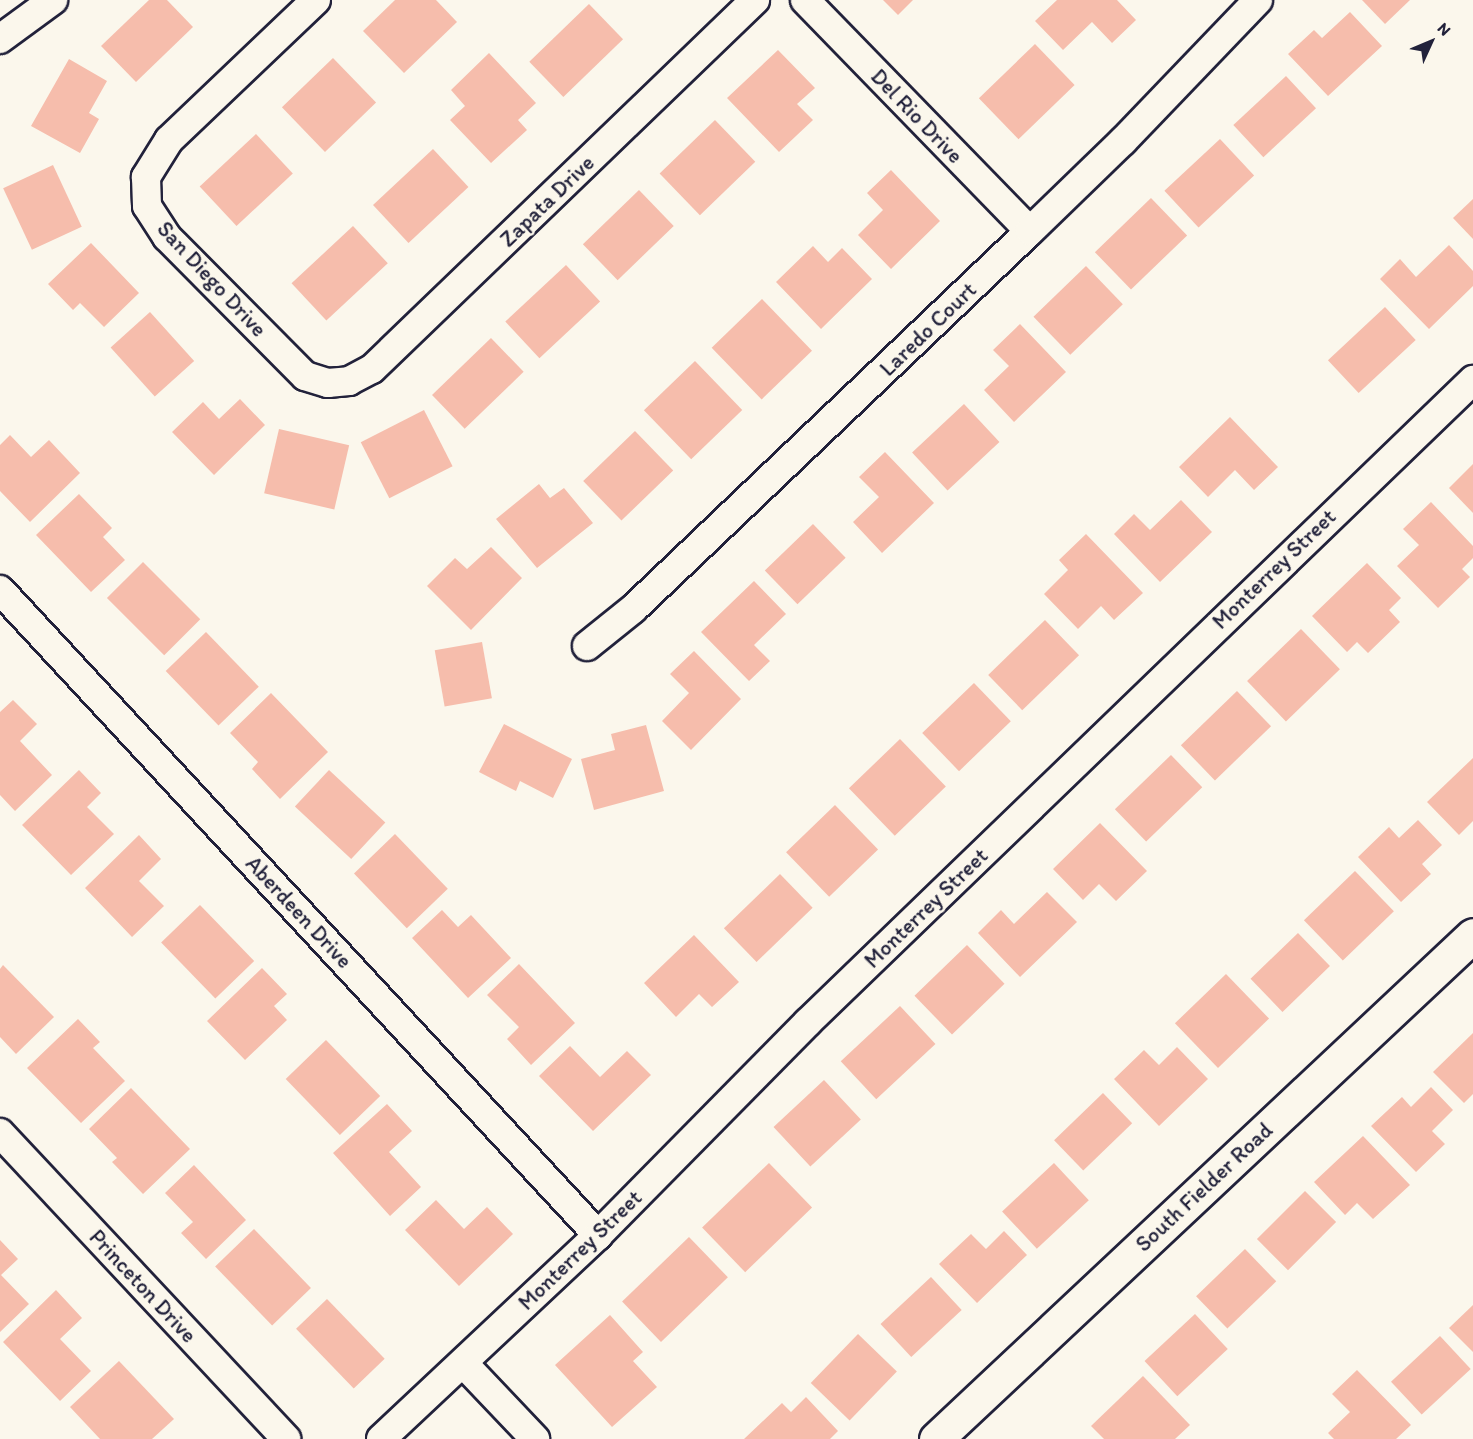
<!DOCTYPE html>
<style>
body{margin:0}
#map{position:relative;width:1473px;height:1439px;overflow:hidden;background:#fbf7ec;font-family:Itim,sans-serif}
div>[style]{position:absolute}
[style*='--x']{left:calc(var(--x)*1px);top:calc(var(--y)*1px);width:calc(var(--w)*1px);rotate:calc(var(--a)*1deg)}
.building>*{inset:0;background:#f6bdac;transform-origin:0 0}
.roads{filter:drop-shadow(2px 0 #22223b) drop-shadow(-2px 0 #22223b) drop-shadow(0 2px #22223b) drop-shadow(0 -2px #22223b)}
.street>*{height:28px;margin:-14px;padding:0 14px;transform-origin:14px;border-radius:14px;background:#fbf7ec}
.secondary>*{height:33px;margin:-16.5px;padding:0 16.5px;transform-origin:16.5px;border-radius:16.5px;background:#fbf7ec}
span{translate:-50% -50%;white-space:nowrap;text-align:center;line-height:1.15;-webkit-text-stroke:5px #fbf7ec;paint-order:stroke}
.street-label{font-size:22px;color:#22223b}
.north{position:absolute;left:1401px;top:12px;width:60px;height:60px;-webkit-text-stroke:4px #fbf7ec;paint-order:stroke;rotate:46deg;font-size:16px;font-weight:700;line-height:24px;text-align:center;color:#22223b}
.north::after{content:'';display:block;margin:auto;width:21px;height:27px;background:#22223b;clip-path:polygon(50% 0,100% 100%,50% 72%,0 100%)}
</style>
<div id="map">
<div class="building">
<div style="clip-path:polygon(149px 0,167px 0,193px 27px,136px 82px,101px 46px)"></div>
<div style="clip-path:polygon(395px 0,436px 0,457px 22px,404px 73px,363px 31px)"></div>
<div style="clip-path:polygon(883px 0,913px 0,898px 15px)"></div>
<div style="clip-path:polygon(1057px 0,1117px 0,1136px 20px,1112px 43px,1092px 22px,1063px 50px,1035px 21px)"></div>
<div style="clip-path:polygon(1362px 0,1410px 0,1385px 24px)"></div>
<div style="left:589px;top:4px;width:49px;height:83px;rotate:46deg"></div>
<div style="clip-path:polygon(1350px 12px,1382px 46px,1328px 96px,1288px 54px,1314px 30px,1322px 38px)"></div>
<div style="left:1035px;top:44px;width:57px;height:78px;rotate:46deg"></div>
<div style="clip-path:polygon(778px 50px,815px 88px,797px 104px,813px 120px,779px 152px,727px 98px)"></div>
<div style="clip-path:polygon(489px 53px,536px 103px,518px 120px,527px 130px,491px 163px,450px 120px,465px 106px,451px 90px)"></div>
<div style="left:333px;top:58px;width:62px;height:71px;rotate:46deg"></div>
<div style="clip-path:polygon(69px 59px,107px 81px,89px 113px,99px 119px,80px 153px,31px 126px)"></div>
<div style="left:1286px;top:76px;width:44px;height:72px;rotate:47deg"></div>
<div style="left:715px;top:120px;width:58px;height:77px;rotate:46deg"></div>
<div style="left:256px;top:134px;width:54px;height:77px;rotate:47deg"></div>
<div style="left:1220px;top:139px;width:50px;height:76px;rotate:47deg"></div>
<div style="left:433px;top:149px;width:52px;height:82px;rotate:47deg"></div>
<div style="left:53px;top:165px;width:68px;height:55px;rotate:65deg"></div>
<div style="clip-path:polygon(891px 170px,940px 221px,891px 269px,858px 235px,883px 210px,867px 193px)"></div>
<div style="left:639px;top:190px;width:50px;height:78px;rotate:46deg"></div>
<div style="left:1151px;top:198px;width:52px;height:78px;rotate:46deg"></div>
<div style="clip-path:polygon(1473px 199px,1473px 239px,1453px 218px)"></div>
<div style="left:353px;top:226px;width:51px;height:84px;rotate:47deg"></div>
<div style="clip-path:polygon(91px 243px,139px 293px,104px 327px,80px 303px,73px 310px,48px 284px)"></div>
<div style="clip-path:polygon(1449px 245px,1473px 271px,1473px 286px,1429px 329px,1380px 279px,1400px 259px,1416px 277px)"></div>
<div style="clip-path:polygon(813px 246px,828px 262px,842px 248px,872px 279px,821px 329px,776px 282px)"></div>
<div style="left:566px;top:265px;width:50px;height:83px;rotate:47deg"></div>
<div style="left:1086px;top:266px;width:53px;height:73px;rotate:46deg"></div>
<div style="left:762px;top:299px;width:72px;height:70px;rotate:46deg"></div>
<div style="left:1385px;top:307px;width:45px;height:78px;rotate:47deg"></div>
<div style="left:150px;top:312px;width:66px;height:53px;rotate:48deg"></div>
<div style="clip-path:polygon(1020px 324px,1066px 372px,1014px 422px,984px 390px,1009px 366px,993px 350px)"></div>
<div style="left:491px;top:338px;width:47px;height:82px;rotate:46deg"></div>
<div style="left:695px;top:361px;width:68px;height:71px;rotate:46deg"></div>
<div style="clip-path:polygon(240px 399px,265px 425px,214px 475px,172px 432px,203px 402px,219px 419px)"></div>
<div style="left:964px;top:404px;width:52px;height:71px;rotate:47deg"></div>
<div style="left:424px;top:410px;width:63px;height:71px;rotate:63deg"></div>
<div style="clip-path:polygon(1230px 417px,1278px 467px,1254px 490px,1235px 470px,1208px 497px,1179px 467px)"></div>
<div style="left:279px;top:429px;width:72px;height:66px;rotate:13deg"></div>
<div style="left:635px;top:431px;width:55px;height:72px;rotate:46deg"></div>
<div style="clip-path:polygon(10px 435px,31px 457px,49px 440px,80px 473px,30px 522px,0 491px,0 445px)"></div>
<div style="clip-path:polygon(885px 452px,934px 503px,882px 553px,853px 522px,879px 497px,859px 477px)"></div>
<div style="clip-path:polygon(1473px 464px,1473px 513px,1449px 488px)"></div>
<div style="clip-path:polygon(539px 484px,550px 498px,564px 488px,593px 523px,537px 568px,496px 519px)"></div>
<div style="clip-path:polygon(79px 494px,112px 528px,103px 537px,125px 560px,91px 592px,36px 535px)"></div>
<div style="clip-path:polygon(1181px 500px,1212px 532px,1160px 582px,1114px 534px,1134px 514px,1150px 530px)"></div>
<div style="clip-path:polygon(1431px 502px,1473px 546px,1473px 558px,1462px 569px,1470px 577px,1438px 608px,1397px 566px,1419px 545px,1403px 529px)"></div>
<div style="left:813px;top:524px;width:47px;height:67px;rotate:46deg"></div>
<div style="clip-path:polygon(1086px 534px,1143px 593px,1114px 620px,1101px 606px,1078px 629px,1044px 594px,1068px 570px,1059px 560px)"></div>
<div style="clip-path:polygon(491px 547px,522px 578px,471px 630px,427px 586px,455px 558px,467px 569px)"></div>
<div style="left:143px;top:562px;width:81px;height:51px;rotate:45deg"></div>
<div style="clip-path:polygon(1367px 563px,1401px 598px,1389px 610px,1400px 622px,1368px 653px,1357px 642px,1347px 652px,1312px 616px)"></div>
<div style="clip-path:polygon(754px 581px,786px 614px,754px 645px,770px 661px,749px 681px,701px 632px)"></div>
<div style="left:1045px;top:620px;width:49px;height:79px;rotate:46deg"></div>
<div style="left:1301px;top:629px;width:56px;height:75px;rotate:46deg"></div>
<div style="left:206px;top:632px;width:76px;height:56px;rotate:46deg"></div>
<div style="left:482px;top:642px;width:57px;height:48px;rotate:80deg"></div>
<div style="clip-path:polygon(694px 651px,741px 699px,691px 750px,662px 721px,689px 693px,670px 674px)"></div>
<div style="left:974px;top:683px;width:53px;height:72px;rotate:46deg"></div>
<div style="left:1237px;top:691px;width:49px;height:78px;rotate:46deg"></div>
<div style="clip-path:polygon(271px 693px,328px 752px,280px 799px,252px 769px,258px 762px,230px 733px)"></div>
<div style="clip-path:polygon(13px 700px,37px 724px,20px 741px,52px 775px,15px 811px,0 795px,0 712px)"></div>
<div style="clip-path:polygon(504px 724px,572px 759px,553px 798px,520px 781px,516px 791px,479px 772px)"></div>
<div style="clip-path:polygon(646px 725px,664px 791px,594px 810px,581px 759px,615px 750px,611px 734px)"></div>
<div style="left:900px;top:739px;width:66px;height:71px;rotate:46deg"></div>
<div style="left:1171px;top:755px;width:45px;height:78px;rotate:46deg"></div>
<div style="clip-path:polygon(1473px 758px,1473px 821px,1459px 835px,1427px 802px)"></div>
<div style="clip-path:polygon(79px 770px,101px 793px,87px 807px,114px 834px,71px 875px,22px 825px)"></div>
<div style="left:329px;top:770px;width:77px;height:50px;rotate:43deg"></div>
<div style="left:835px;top:805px;width:62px;height:68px;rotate:46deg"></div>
<div style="clip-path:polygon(1418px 820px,1442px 845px,1422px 864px,1431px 874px,1401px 902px,1358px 857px,1389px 827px,1399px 838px)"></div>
<div style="clip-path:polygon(1100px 823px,1147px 871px,1116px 901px,1099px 884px,1083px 900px,1053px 869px)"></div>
<div style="left:395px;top:834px;width:76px;height:57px;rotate:46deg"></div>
<div style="clip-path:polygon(139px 835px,161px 859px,139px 881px,164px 906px,132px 937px,85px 888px)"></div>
<div style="left:1355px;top:871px;width:56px;height:71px;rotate:46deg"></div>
<div style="left:780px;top:874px;width:47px;height:78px;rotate:46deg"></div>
<div style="clip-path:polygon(1047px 892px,1077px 922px,1020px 977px,978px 933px,1001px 910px,1014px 924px)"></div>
<div style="left:200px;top:905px;width:78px;height:54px;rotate:46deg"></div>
<div style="clip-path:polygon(442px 910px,458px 927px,471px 915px,511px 958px,468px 998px,412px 938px)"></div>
<div style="left:1298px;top:933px;width:46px;height:66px;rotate:46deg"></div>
<div style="clip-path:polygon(694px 935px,739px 982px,712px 1007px,699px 994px,676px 1017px,644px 983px)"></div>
<div style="left:967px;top:945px;width:54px;height:73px;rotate:46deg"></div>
<div style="clip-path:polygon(519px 964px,575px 1023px,531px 1065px,507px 1039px,519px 1027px,487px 995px)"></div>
<div style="clip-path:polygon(3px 965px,54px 1017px,16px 1054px,0 1037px,0 969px)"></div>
<div style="clip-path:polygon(262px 968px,287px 994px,274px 1006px,287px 1020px,245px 1060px,207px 1021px)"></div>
<div style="left:1226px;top:974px;width:62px;height:71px;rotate:46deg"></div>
<div style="left:900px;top:1006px;width:52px;height:81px;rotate:47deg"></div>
<div style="clip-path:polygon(78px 1019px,100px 1042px,93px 1048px,125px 1081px,81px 1123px,27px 1068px)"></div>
<div style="clip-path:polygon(1473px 1033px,1473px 1094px,1464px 1103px,1433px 1072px)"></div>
<div style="left:326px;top:1040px;width:78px;height:56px;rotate:46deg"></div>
<div style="clip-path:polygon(570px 1046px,600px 1077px,627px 1051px,651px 1075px,593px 1131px,539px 1076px)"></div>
<div style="clip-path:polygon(1177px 1047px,1208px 1079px,1159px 1126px,1114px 1079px,1144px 1050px,1159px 1065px)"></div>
<div style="left:824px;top:1080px;width:54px;height:69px;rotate:47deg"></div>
<div style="clip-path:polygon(1431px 1087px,1453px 1110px,1432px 1131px,1445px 1144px,1416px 1172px,1371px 1126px,1402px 1097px,1411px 1107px)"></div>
<div style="clip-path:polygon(131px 1088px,190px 1149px,143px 1194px,112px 1162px,117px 1158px,89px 1129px)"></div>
<div style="left:1103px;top:1093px;width:42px;height:68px;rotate:46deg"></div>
<div style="clip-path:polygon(387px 1104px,412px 1131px,389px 1152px,421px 1187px,390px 1216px,333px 1153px)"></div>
<div style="clip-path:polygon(1363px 1136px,1410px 1185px,1373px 1219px,1357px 1203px,1345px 1215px,1314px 1182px)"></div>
<div style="left:769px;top:1163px;width:62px;height:93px;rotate:46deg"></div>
<div style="left:1054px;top:1163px;width:51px;height:71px;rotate:47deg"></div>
<div style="clip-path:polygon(194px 1165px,246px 1220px,206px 1259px,181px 1233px,193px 1222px,165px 1193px)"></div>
<div style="left:1305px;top:1191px;width:44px;height:68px;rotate:45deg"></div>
<div style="clip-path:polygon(436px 1200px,464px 1229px,487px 1207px,513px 1234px,459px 1286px,405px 1230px)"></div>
<div style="left:254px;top:1229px;width:82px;height:54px;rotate:46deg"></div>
<div style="clip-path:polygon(1004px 1231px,1027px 1255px,977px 1303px,939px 1264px,971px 1234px,986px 1249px)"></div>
<div style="left:689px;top:1237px;width:56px;height:93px;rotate:46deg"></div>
<div style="clip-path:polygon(0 1240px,18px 1259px,1px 1275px,29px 1304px,0 1332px)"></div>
<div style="left:1245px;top:1249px;width:45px;height:68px;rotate:46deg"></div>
<div style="left:931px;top:1277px;width:45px;height:69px;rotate:47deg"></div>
<div style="clip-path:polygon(56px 1290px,82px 1318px,60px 1339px,91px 1371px,60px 1401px,3px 1342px)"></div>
<div style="left:327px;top:1299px;width:83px;height:43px;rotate:46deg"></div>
<div style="clip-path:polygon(1473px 1305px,1473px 1352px,1449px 1328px)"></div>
<div style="left:1195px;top:1314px;width:48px;height:69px;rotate:47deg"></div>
<div style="clip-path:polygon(610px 1315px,643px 1352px,633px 1361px,657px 1387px,612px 1427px,555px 1365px)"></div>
<div style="left:858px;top:1334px;width:54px;height:68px;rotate:44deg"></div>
<div style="left:1440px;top:1336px;width:45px;height:67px;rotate:47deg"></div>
<div style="clip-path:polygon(119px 1361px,174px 1419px,152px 1439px,100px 1439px,70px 1407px)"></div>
<div style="clip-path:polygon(1357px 1370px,1411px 1425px,1396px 1439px,1334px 1439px,1328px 1433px,1350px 1412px,1332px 1394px)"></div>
<div style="clip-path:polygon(1143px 1376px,1190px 1425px,1175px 1439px,1104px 1439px,1091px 1426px)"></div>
<div style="clip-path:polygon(806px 1397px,838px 1431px,830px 1439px,744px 1439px,782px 1403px,791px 1412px)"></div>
</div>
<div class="roads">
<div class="street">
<div style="--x:316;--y:0;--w:203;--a:136.4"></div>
<div style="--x:169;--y:140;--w:44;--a:121.9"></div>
<div style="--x:146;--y:177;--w:29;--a:88"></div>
<div style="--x:147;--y:206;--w:37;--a:57"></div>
<div style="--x:167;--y:237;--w:196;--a:45.2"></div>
<div style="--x:305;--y:376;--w:24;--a:17"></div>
<div style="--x:328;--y:383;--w:21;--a:-5"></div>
<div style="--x:349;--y:381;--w:26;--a:-28"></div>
<div style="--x:372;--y:369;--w:532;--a:-43.93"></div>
<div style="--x:805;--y:0;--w:322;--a:45.8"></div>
<div style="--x:0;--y:39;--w:66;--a:-36.3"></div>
<div style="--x:0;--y:590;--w:880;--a:47.17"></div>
<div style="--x:587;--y:646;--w:59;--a:-38.8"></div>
<div style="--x:633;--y:609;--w:548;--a:-43.6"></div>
<div style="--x:1030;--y:231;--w:129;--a:-44.1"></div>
<div style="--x:1123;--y:141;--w:195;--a:-46.2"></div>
<div style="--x:0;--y:1133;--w:419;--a:46.9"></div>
<div style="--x:463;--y:1363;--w:105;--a:46.5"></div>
<div style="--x:381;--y:1439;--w:298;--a:-43.2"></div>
<div style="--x:598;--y:1235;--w:298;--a:-45.4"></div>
<div style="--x:807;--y:1023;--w:926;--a:-43.99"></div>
</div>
<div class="secondary">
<div style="--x:936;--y:1439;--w:736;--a:-43.18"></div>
</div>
</div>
<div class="street-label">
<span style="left:917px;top:116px;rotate:46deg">Del Rio Drive</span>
<span style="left:547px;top:201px;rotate:-44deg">Zapata Drive</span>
<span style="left:212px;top:279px;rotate:47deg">San Diego Drive</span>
<span style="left:928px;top:329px;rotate:-44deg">Laredo Court</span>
<span style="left:1274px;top:569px;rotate:-44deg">Monterrey Street</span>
<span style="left:926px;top:908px;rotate:-44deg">Monterrey Street</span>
<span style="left:299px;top:912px;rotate:47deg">Aberdeen Drive</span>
<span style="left:1204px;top:1187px;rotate:-43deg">South Fielder Road</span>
<span style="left:580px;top:1250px;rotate:-44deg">Monterrey Street</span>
<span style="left:143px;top:1286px;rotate:47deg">Princeton Drive</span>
</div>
<div class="north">N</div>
</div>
